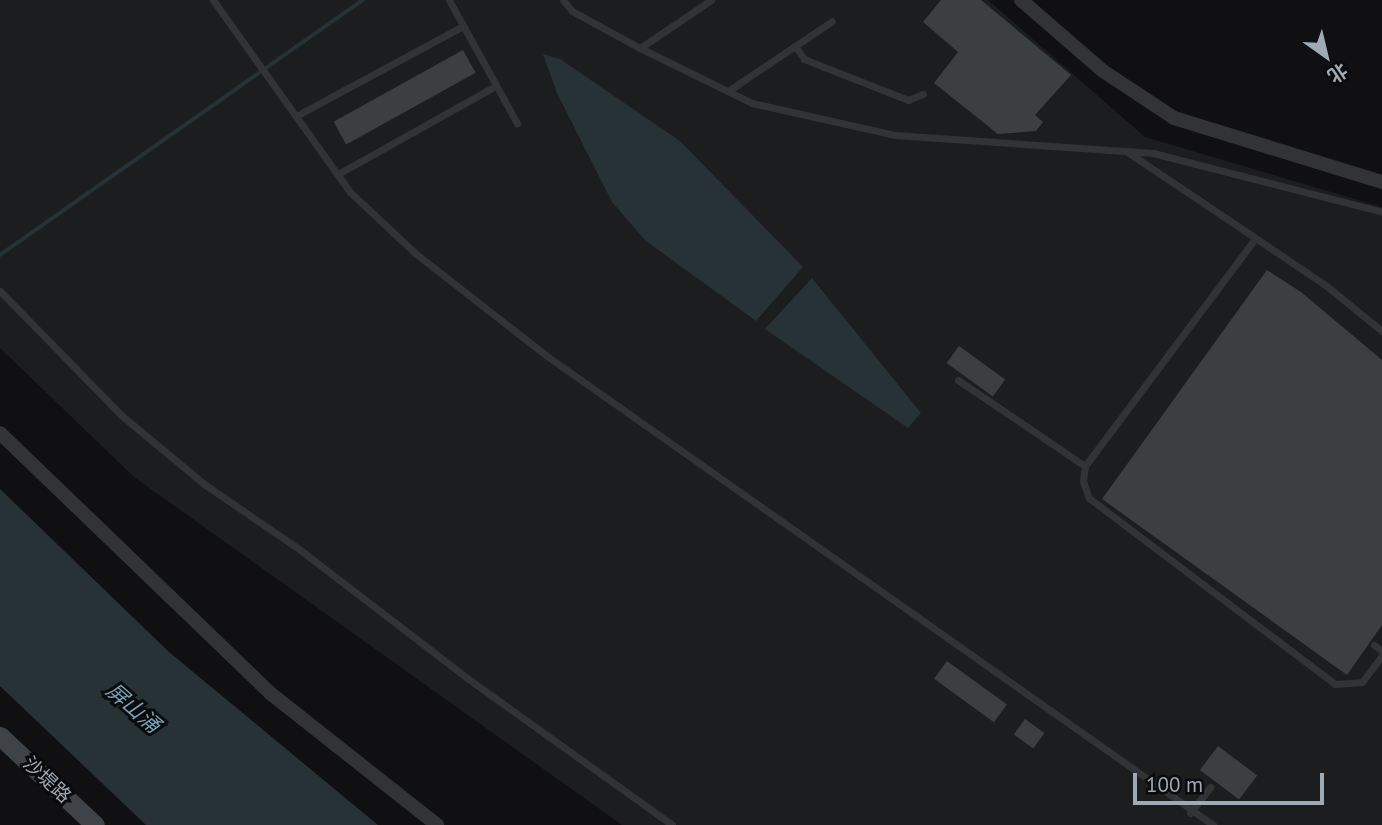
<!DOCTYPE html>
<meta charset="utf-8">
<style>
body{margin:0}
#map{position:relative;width:1382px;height:825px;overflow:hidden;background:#101012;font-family:"PT Sans","Noto Sans SC",sans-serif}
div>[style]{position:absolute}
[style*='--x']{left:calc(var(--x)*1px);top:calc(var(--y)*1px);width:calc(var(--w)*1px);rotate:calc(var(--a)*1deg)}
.built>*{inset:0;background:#1c1d1f}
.water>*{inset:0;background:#263236}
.stream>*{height:3.5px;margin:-1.75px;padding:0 1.75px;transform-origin:1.75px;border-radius:1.75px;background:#263236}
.building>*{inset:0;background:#3c3f42;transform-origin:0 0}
.lane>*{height:7px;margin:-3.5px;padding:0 3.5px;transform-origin:3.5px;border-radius:3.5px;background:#313337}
.street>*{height:14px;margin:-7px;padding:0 7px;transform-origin:7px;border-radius:7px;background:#313337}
.secondary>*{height:19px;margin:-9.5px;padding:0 9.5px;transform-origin:9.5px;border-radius:9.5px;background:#3f4347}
span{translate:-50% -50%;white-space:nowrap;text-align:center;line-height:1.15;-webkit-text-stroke:6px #0b0b0d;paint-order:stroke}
.street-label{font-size:19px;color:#a0aab4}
.water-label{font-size:21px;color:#74a2b2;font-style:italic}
.north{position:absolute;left:1291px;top:21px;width:70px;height:70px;-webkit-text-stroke:5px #0b0b0d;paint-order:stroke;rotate:146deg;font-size:19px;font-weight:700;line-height:28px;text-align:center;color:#a0aab4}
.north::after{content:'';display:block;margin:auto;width:24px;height:32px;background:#a0aab4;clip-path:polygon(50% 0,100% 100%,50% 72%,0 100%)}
.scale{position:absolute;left:1133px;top:773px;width:191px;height:32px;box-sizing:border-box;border:4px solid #a0aab4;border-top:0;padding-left:9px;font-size:21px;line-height:24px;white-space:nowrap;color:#a0aab4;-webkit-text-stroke:5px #0b0b0d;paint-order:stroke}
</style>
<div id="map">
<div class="built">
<div style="clip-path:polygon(0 0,988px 0,1145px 137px,1382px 207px,1382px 825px,622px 825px,134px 477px,0 348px)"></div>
</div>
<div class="water">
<div style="clip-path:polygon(543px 54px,560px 59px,680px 141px,803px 267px,756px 321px,646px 241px,612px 202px,557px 93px)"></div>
<div style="clip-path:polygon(812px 278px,921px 413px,908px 428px,765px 329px)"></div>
<div style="clip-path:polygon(0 489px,169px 652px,378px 825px,146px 825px,0 686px)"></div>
</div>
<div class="stream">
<div style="--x:0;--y:255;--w:444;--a:-35.1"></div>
</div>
<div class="building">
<div style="clip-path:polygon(941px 0,981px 0,1071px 75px,1035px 115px,1043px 122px,1036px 131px,998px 134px,934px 83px,958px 52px,923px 22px)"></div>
<div style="left:463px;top:50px;width:26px;height:148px;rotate:61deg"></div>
<div style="clip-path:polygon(1267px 270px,1301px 292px,1382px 360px,1382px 625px,1347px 675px,1102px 499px)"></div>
<div style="left:959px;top:346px;width:57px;height:21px;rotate:36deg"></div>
<div style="left:947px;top:661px;width:74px;height:22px;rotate:36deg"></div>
<div style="left:1025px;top:719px;width:24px;height:19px;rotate:36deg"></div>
<div style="left:1218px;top:746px;width:49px;height:30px;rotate:37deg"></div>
</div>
<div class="lane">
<div style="--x:213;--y:0;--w:236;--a:54.5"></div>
<div style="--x:350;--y:192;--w:89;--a:43.2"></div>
<div style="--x:415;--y:253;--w:167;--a:38"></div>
<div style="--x:547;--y:356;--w:815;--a:35.15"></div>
<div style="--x:449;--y:0;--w:141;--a:61.1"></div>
<div style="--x:563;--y:0;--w:14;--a:51"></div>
<div style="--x:572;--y:11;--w:77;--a:28.6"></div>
<div style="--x:640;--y:48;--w:125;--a:26.2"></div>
<div style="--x:752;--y:103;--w:147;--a:12.6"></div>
<div style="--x:895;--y:135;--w:259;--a:4"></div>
<div style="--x:1153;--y:153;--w:236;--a:14.4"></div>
<div style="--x:795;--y:46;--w:16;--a:55"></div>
<div style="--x:804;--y:59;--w:112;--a:21.5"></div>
<div style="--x:908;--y:100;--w:16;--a:-22"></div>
<div style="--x:640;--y:48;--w:86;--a:-34.1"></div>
<div style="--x:728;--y:91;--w:125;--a:-33.9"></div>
<div style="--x:296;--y:116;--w:190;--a:-28.3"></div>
<div style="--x:1126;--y:151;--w:239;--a:33.9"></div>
<div style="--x:1324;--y:284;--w:75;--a:39"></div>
<div style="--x:338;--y:174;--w:176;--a:-29.2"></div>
<div style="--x:1254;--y:240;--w:282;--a:126.8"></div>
<div style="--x:1085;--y:466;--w:15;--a:98"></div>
<div style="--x:1083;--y:481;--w:18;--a:71"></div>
<div style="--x:1089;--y:498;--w:308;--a:37.1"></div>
<div style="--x:1335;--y:684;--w:27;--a:-4"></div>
<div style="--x:1362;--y:682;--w:34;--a:-53"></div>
<div style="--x:0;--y:291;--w:173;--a:45.7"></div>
<div style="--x:121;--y:415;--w:108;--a:39.7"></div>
<div style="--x:204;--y:484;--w:115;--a:34.4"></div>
<div style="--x:299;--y:549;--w:212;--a:37.5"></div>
<div style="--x:467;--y:678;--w:252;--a:35.6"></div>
<div style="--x:958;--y:380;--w:153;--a:34.1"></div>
<div style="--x:1374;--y:645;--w:10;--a:37"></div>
<div style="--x:1190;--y:813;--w:33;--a:-52"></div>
</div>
<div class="street">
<div style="--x:1021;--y:0;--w:108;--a:40.9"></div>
<div style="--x:1103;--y:71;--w:85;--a:33.5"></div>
<div style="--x:1174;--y:118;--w:218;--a:17.1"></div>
<div style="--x:0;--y:433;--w:375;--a:43.9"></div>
<div style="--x:270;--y:693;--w:213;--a:38.3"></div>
</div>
<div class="secondary">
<div style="--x:0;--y:736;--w:130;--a:43.1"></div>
</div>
<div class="street-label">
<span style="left:47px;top:780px;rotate:43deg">沙堤路</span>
</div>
<div class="water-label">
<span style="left:133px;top:708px;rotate:41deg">屏山涌</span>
</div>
<div class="north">北</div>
<div class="scale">100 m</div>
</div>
